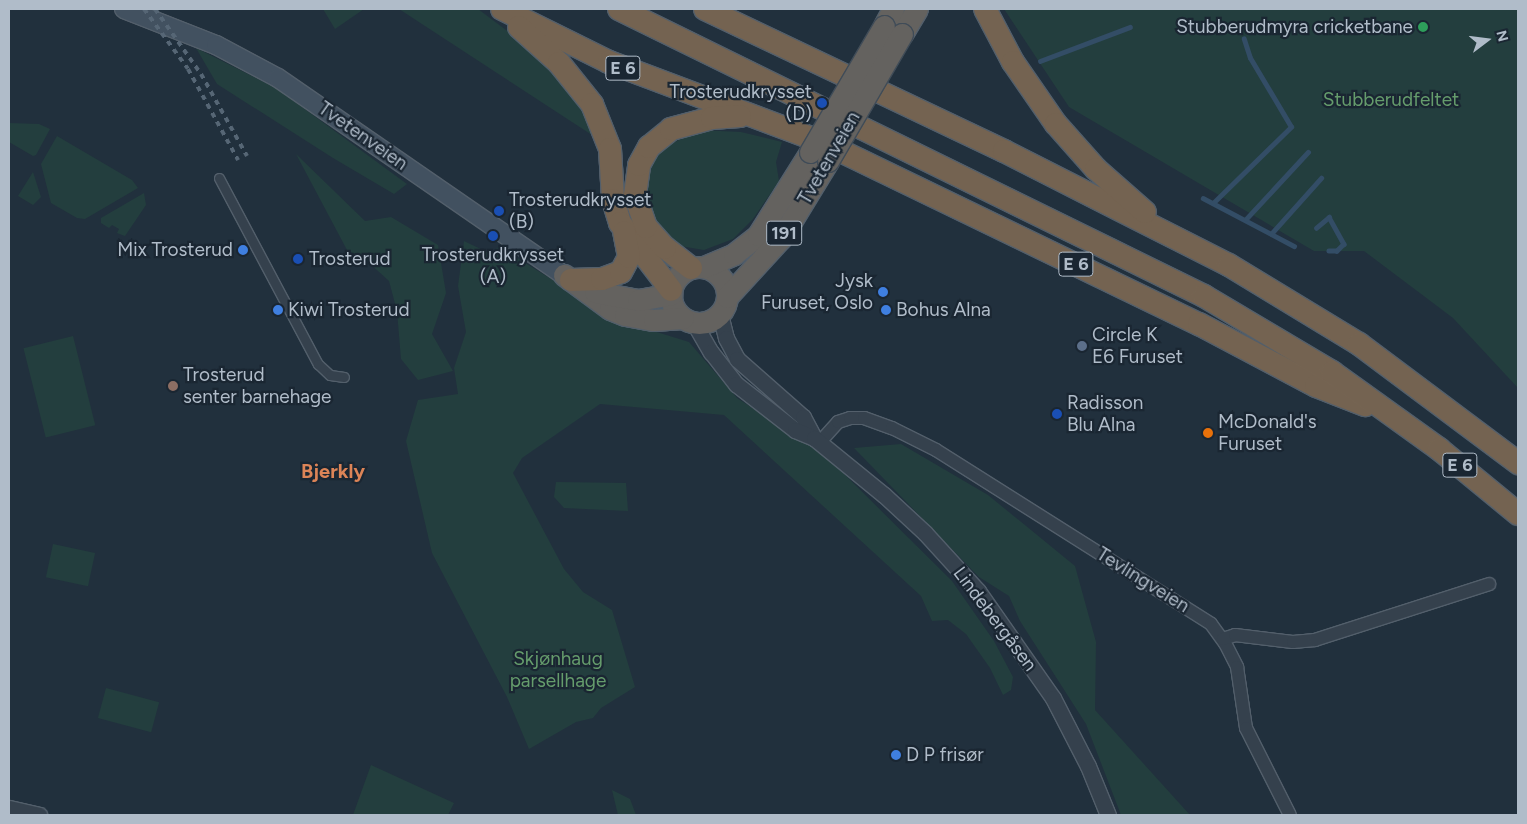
<!DOCTYPE html>
<meta charset="utf-8">
<style>
body{margin:0}
#map{position:relative;width:1527px;height:824px;overflow:hidden;background:#21303d;font-family:Figtree,sans-serif}
div>[style]{position:absolute}
[style*='--x']{left:calc(var(--x)*1px);top:calc(var(--y)*1px);width:calc(var(--w)*1px);rotate:calc(var(--a)*1deg)}
.green>*{inset:0;background:#233e3e;transform-origin:0 0}
.stream>*{height:4.5px;margin:-2.25px;padding:0 2.25px;transform-origin:2.25px;border-radius:2.25px;background:#334d66}
.roads{filter:drop-shadow(1px 0 #535f6b) drop-shadow(-1px 0 #535f6b) drop-shadow(0 1px #535f6b) drop-shadow(0 -1px #535f6b)}
.pedestrian>*{height:9px;margin:-4.5px;padding:0 4.5px;transform-origin:4.5px;border-radius:4.5px;background:#35414d}
.minor>*{height:12px;margin:-6px;padding:0 6px;transform-origin:6px;border-radius:6px;background:#35414d}
.tertiary>*{height:15px;margin:-7.5px;padding:0 7.5px;transform-origin:7.5px;border-radius:7.5px;background:#35414d}
.secondary>*{height:18px;margin:-9px;padding:0 9px;transform-origin:9px;border-radius:9px;background:#425160}
.trunk>*{height:21px;margin:-10.5px;padding:0 10.5px;transform-origin:10.5px;border-radius:10.5px;background:#64625f}
.trunk>.ring{margin:-10.5px;padding:0;box-sizing:content-box;background:none;border:21px solid #64625f;border-radius:50%}
.motorway>*{height:22px;margin:-11px;padding:0 11px;transform-origin:11px;border-radius:11px;background:#746351}
.rail>*{height:4px;margin-top:-2px;transform-origin:0;background:repeating-linear-gradient(90deg,#566675 0 5px,transparent 0 10px)}
.bridges{filter:drop-shadow(1px 0 #404c58) drop-shadow(-1px 0 #404c58) drop-shadow(0 1px #404c58) drop-shadow(0 -1px #404c58)}
.trunk-bridge>*{height:21px;margin:-10.5px;padding:0 10.5px;transform-origin:10.5px;border-radius:10.5px;background:#64625f}
.dots>*{width:14px;height:14px;translate:-50% -50%;box-sizing:border-box;border:2px solid #1a2632;border-radius:50%}
span{translate:-50% -50%;white-space:nowrap;text-align:center;line-height:1.15;-webkit-text-stroke:4.5px #1a2632;paint-order:stroke}
.shield-label span{padding:1px 4px;background:#1a2632;border:1px solid;border-radius:4px;-webkit-text-stroke-width:0}
.shield-label{font-size:18px;color:#b0bcc9;font-weight:700}
.poi-label{font-size:19px;color:#b0bcc9}
.right{translate:-100% -50%;text-align:right}
.left{translate:0 -50%;text-align:left}
.park-label{font-size:19px;color:#659c6c}
.street-label{font-size:19px;color:#b0bcc9}
.neighbourhood-label{font-size:20px;color:#dc8457;font-weight:700}
.frame{position:absolute;inset:0;border:10px solid #b0bcc9;pointer-events:none}
.north{position:absolute;left:1462px;top:15px;width:50px;height:50px;-webkit-text-stroke:4px #1a2632;paint-order:stroke;rotate:75deg;font-size:14px;font-weight:700;line-height:20px;text-align:center;color:#b0bcc9}
.north::after{content:'';display:block;margin:auto;width:18px;height:22px;background:#b0bcc9;clip-path:polygon(50% 0,100% 100%,50% 72%,0 100%)}
</style>
<div id="map">
<div class="green">
<div style="clip-path:polygon(323px 9px,364px 9px,335px 29px)"></div>
<div style="clip-path:polygon(399px 9px,478px 9px,543px 58px,594px 127px,595px 137px)"></div>
<div style="clip-path:polygon(1004px 9px,1518px 9px,1518px 388px,1453px 318px,1364px 251px,1314px 251px,1069px 107px)"></div>
<div style="clip-path:polygon(196px 48px,276px 88px,407px 184px,394px 194px,333px 158px,217px 84px)"></div>
<div style="clip-path:polygon(9px 123px,39px 124px,50px 129px,36px 155px,33px 156px,9px 142px)"></div>
<div style="clip-path:polygon(699px 130px,741px 132px,782px 142px,776px 162px,779px 181px,753px 219px,733px 239px,704px 250px,680px 246px,660px 229px,643px 191px,648px 166px,665px 147px)"></div>
<div style="clip-path:polygon(57px 136px,132px 180px,138px 188px,85px 219px,77px 218px,51px 203px,41px 164px)"></div>
<div style="clip-path:polygon(296px 154px,365px 221px,391px 217px,438px 245px,446px 293px,432px 334px,453px 371px,418px 380px,401px 359px,397px 311px,389px 281px,367px 261px,347px 250px)"></div>
<div style="clip-path:polygon(33px 172px,41px 197px,33px 205px,18px 196px)"></div>
<div style="clip-path:polygon(144px 193px,146px 205px,125px 236px,117px 233px,119px 229px,112px 225px,109px 228px,101px 223px,101px 218px)"></div>
<div style="clip-path:polygon(464px 241px,489px 253px,499px 247px,618px 320px,689px 342px,737px 398px,825px 455px,952px 581px,994px 641px,1013px 677px,1011px 690px,1003px 695px,990px 668px,966px 634px,948px 620px,932px 621px,921px 596px,724px 415px,600px 404px,522px 458px,513px 473px,564px 569px,583px 592px,612px 610px,635px 687px,601px 708px,593px 718px,576px 722px,529px 749px,507px 697px,432px 553px,406px 441px,418px 400px,458px 394px,454px 368px,466px 332px,458px 286px)"></div>
<div style="left:73px;top:336px;width:92px;height:51px;rotate:76deg"></div>
<div style="clip-path:polygon(901px 444px,988px 495px,1075px 566px,1096px 642px,1095px 710px,1190px 815px,1121px 815px,1086px 724px,1020px 621px,1009px 596px,979px 577px,854px 448px)"></div>
<div style="clip-path:polygon(556px 482px,626px 483px,628px 511px,564px 508px,554px 497px)"></div>
<div style="left:53px;top:544px;width:43px;height:34px;rotate:12deg"></div>
<div style="left:106px;top:688px;width:55px;height:31px;rotate:15deg"></div>
<div style="clip-path:polygon(371px 765px,454px 803px,448px 815px,353px 815px)"></div>
<div style="clip-path:polygon(612px 790px,630px 799px,636px 815px,618px 815px)"></div>
</div>
<div class="stream">
<div style="--x:1040;--y:61;--w:96;--a:-20.7"></div>
<div style="--x:1203;--y:198;--w:103;--a:27.8"></div>
<div style="--x:1213;--y:203;--w:109;--a:-44.3"></div>
<div style="--x:1291;--y:127;--w:80;--a:-120.7"></div>
<div style="--x:1250;--y:58;--w:20;--a:-108"></div>
<div style="--x:1246;--y:219;--w:91;--a:-47.2"></div>
<div style="--x:1316;--y:228;--w:17;--a:-40"></div>
<div style="--x:1329;--y:217;--w:31;--a:61"></div>
<div style="--x:1344;--y:244;--w:10;--a:135"></div>
<div style="--x:1337;--y:251;--w:8;--a:180"></div>
<div style="--x:1271;--y:234;--w:75;--a:-48.2"></div>
</div>
<div class="roads">
<div class="pedestrian">
<div style="--x:219;--y:178;--w:211;--a:62"></div>
<div style="--x:318;--y:364;--w:16;--a:43"></div>
<div style="--x:330;--y:375;--w:14;--a:8"></div>
</div>
<div class="minor">
<div style="--x:820;--y:442;--w:27;--a:-48"></div>
<div style="--x:838;--y:422;--w:13;--a:-18"></div>
<div style="--x:850;--y:418;--w:14;--a:0"></div>
<div style="--x:864;--y:418;--w:30;--a:20"></div>
<div style="--x:892;--y:428;--w:49;--a:26.6"></div>
<div style="--x:936;--y:450;--w:325;--a:32.3"></div>
<div style="--x:1211;--y:624;--w:24;--a:54"></div>
<div style="--x:1225;--y:643;--w:27;--a:63"></div>
<div style="--x:1237;--y:667;--w:62;--a:81.6"></div>
<div style="--x:1246;--y:728;--w:97;--a:63.2"></div>
<div style="--x:1223;--y:639;--w:13;--a:-18"></div>
<div style="--x:1235;--y:635;--w:58;--a:6.9"></div>
<div style="--x:1293;--y:642;--w:22;--a:-5"></div>
<div style="--x:1315;--y:640;--w:183;--a:-17.8"></div>
</div>
<div class="tertiary">
<div style="--x:720;--y:314;--w:25;--a:76"></div>
<div style="--x:726;--y:338;--w:24;--a:62"></div>
<div style="--x:737;--y:359;--w:88;--a:41.3"></div>
<div style="--x:803;--y:417;--w:24;--a:62"></div>
<div style="--x:694;--y:323;--w:34;--a:60"></div>
<div style="--x:711;--y:352;--w:41;--a:52"></div>
<div style="--x:736;--y:384;--w:75;--a:37.9"></div>
<div style="--x:795;--y:430;--w:21;--a:23"></div>
<div style="--x:814;--y:438;--w:90;--a:39.2"></div>
<div style="--x:884;--y:495;--w:56;--a:42.8"></div>
<div style="--x:925;--y:533;--w:79;--a:47.6"></div>
<div style="--x:978;--y:591;--w:131;--a:55"></div>
<div style="--x:1053;--y:698;--w:76;--a:62.8"></div>
<div style="--x:1088;--y:766;--w:53;--a:67.8"></div>
<div style="--x:9;--y:808;--w:31;--a:13"></div>
</div>
<div class="secondary">
<div style="--x:124;--y:9;--w:99;--a:21.4"></div>
<div style="--x:216;--y:45;--w:70;--a:28"></div>
<div style="--x:278;--y:78;--w:347;--a:34.6"></div>
</div>
<div class="trunk">
<div style="--x:884;--y:26;--w:19;--a:-62"></div>
<div style="--x:902;--y:34;--w:29;--a:-59"></div>
<div class="ring" style="left:671px;top:267px;width:35px;height:35px"></div>
<div style="--x:704;--y:267;--w:33;--a:-23"></div>
<div style="--x:734;--y:254;--w:31;--a:-38"></div>
<div style="--x:758;--y:235;--w:98;--a:-57.9"></div>
<div style="--x:564;--y:275;--w:57;--a:36.5"></div>
<div style="--x:610;--y:309;--w:16;--a:22"></div>
<div style="--x:625;--y:315;--w:29;--a:10"></div>
<div style="--x:654;--y:320;--w:29;--a:-4"></div>
<div style="--x:595;--y:292;--w:44;--a:10.5"></div>
<div style="--x:638;--y:300;--w:34;--a:-10"></div>
<div style="--x:727;--y:297;--w:80;--a:-47.5"></div>
<div style="--x:781;--y:238;--w:90;--a:-58.6"></div>
</div>
<div class="motorway">
<div style="--x:502;--y:9;--w:119;--a:26.4"></div>
<div style="--x:609;--y:62;--w:230;--a:20.6"></div>
<div style="--x:824;--y:143;--w:416;--a:25.8"></div>
<div style="--x:1199;--y:324;--w:132;--a:27.9"></div>
<div style="--x:1316;--y:386;--w:53;--a:21.2"></div>
<div style="--x:619;--y:9;--w:652;--a:26.13"></div>
<div style="--x:1204;--y:296;--w:149;--a:30.7"></div>
<div style="--x:1332;--y:372;--w:132;--a:35.7"></div>
<div style="--x:1439;--y:449;--w:102;--a:39.4"></div>
<div style="--x:705;--y:9;--w:331;--a:25.4"></div>
<div style="--x:1004;--y:151;--w:252;--a:26.9"></div>
<div style="--x:1229;--y:265;--w:152;--a:31.3"></div>
<div style="--x:1359;--y:344;--w:199;--a:36.8"></div>
<div style="--x:985;--y:9;--w:60;--a:62.2"></div>
<div style="--x:1013;--y:62;--w:75;--a:55.3"></div>
<div style="--x:1056;--y:124;--w:60;--a:48.4"></div>
<div style="--x:1096;--y:169;--w:65;--a:41.3"></div>
<div style="--x:519;--y:27;--w:54;--a:42"></div>
<div style="--x:559;--y:63;--w:53;--a:51.2"></div>
<div style="--x:592;--y:104;--w:48;--a:68.2"></div>
<div style="--x:610;--y:149;--w:51;--a:86.6"></div>
<div style="--x:613;--y:200;--w:24;--a:73"></div>
<div style="--x:620;--y:223;--w:84;--a:52.7"></div>
<div style="--x:691;--y:268;--w:33;--a:-142"></div>
<div style="--x:665;--y:248;--w:28;--a:-132"></div>
<div style="--x:646;--y:227;--w:34;--a:-109"></div>
<div style="--x:635;--y:195;--w:30;--a:-82"></div>
<div style="--x:639;--y:165;--w:21;--a:-61"></div>
<div style="--x:649;--y:147;--w:28;--a:-39"></div>
<div style="--x:671;--y:129;--w:42;--a:-15"></div>
<div style="--x:712;--y:118;--w:28;--a:-4"></div>
<div style="--x:571;--y:280;--w:31;--a:-2"></div>
<div style="--x:602;--y:279;--w:20;--a:-20"></div>
<div style="--x:621;--y:272;--w:17;--a:-62"></div>
<div style="--x:629;--y:257;--w:25;--a:-101"></div>
</div>
</div>
<div class="rail">
<div style="--x:144;--y:9;--w:74;--a:53.7"></div>
<div style="--x:188;--y:69;--w:104;--a:61.2"></div>
<div style="--x:155;--y:9;--w:80;--a:54.7"></div>
<div style="--x:201;--y:74;--w:94;--a:60.7"></div>
</div>
<div class="bridges">
<div class="trunk-bridge">
<div style="--x:810;--y:152;--w:146;--a:-59.6"></div>
<div style="--x:828;--y:161;--w:147;--a:-59.8"></div>
</div>
</div>
<div class="dots">
<div style="left:1423px;top:27px;background:#2e9e5b"></div>
<div style="left:822px;top:103px;background:#1a4fb4"></div>
<div style="left:499px;top:211px;background:#1a4fb4"></div>
<div style="left:493px;top:236px;background:#1a4fb4"></div>
<div style="left:243px;top:250px;background:#3f7fe0"></div>
<div style="left:298px;top:259px;background:#1a4fb4"></div>
<div style="left:883px;top:292px;background:#3f7fe0"></div>
<div style="left:278px;top:310px;background:#3f7fe0"></div>
<div style="left:886px;top:310px;background:#3f7fe0"></div>
<div style="left:1082px;top:346px;background:#5c6f8a"></div>
<div style="left:173px;top:386px;background:#8d6e63"></div>
<div style="left:1057px;top:414px;background:#1a4fb4"></div>
<div style="left:1208px;top:433px;background:#e8710a"></div>
<div style="left:896px;top:755px;background:#3f7fe0"></div>
</div>
<div class="shield-label">
<span style="left:623px;top:68px">E 6</span>
<span style="left:784px;top:233px">191</span>
<span style="left:1076px;top:264px">E 6</span>
<span style="left:1460px;top:465px">E 6</span>
</div>
<div class="poi-label">
<span class="right" style="left:1413px;top:27px">Stubberudmyra cricketbane</span>
<span class="right" style="left:812px;top:103px">Trosterudkrysset<br>(D)</span>
<span class="left" style="left:509px;top:211px">Trosterudkrysset<br>(B)</span>
<span class="right" style="left:233px;top:250px">Mix Trosterud</span>
<span style="left:493px;top:266px">Trosterudkrysset<br>(A)</span>
<span class="left" style="left:309px;top:259px">Trosterud</span>
<span class="right" style="left:873px;top:292px">Jysk<br>Furuset, Oslo</span>
<span class="left" style="left:288px;top:310px">Kiwi Trosterud</span>
<span class="left" style="left:896px;top:310px">Bohus Alna</span>
<span class="left" style="left:1092px;top:346px">Circle K<br>E6 Furuset</span>
<span class="left" style="left:183px;top:386px">Trosterud<br>senter barnehage</span>
<span class="left" style="left:1067px;top:414px">Radisson<br>Blu Alna</span>
<span class="left" style="left:1218px;top:433px">McDonald's<br>Furuset</span>
<span class="left" style="left:906px;top:755px">D P frisør</span>
</div>
<div class="park-label">
<span style="left:1391px;top:100px">Stubberudfeltet</span>
<span style="left:558px;top:670px">Skjønhaug<br>parsellhage</span>
</div>
<div class="street-label">
<span style="left:363px;top:136px;rotate:35deg">Tvetenveien</span>
<span style="left:829px;top:158px;rotate:-60deg">Tvetenveien</span>
<span style="left:1143px;top:580px;rotate:32deg">Tevlingveien</span>
<span style="left:995px;top:619px;rotate:53deg">Lindebergåsen</span>
</div>
<div class="neighbourhood-label">
<span style="left:333px;top:471px">Bjerkly</span>
</div>
<div class="frame"></div>
<div class="north">N</div>
</div>
